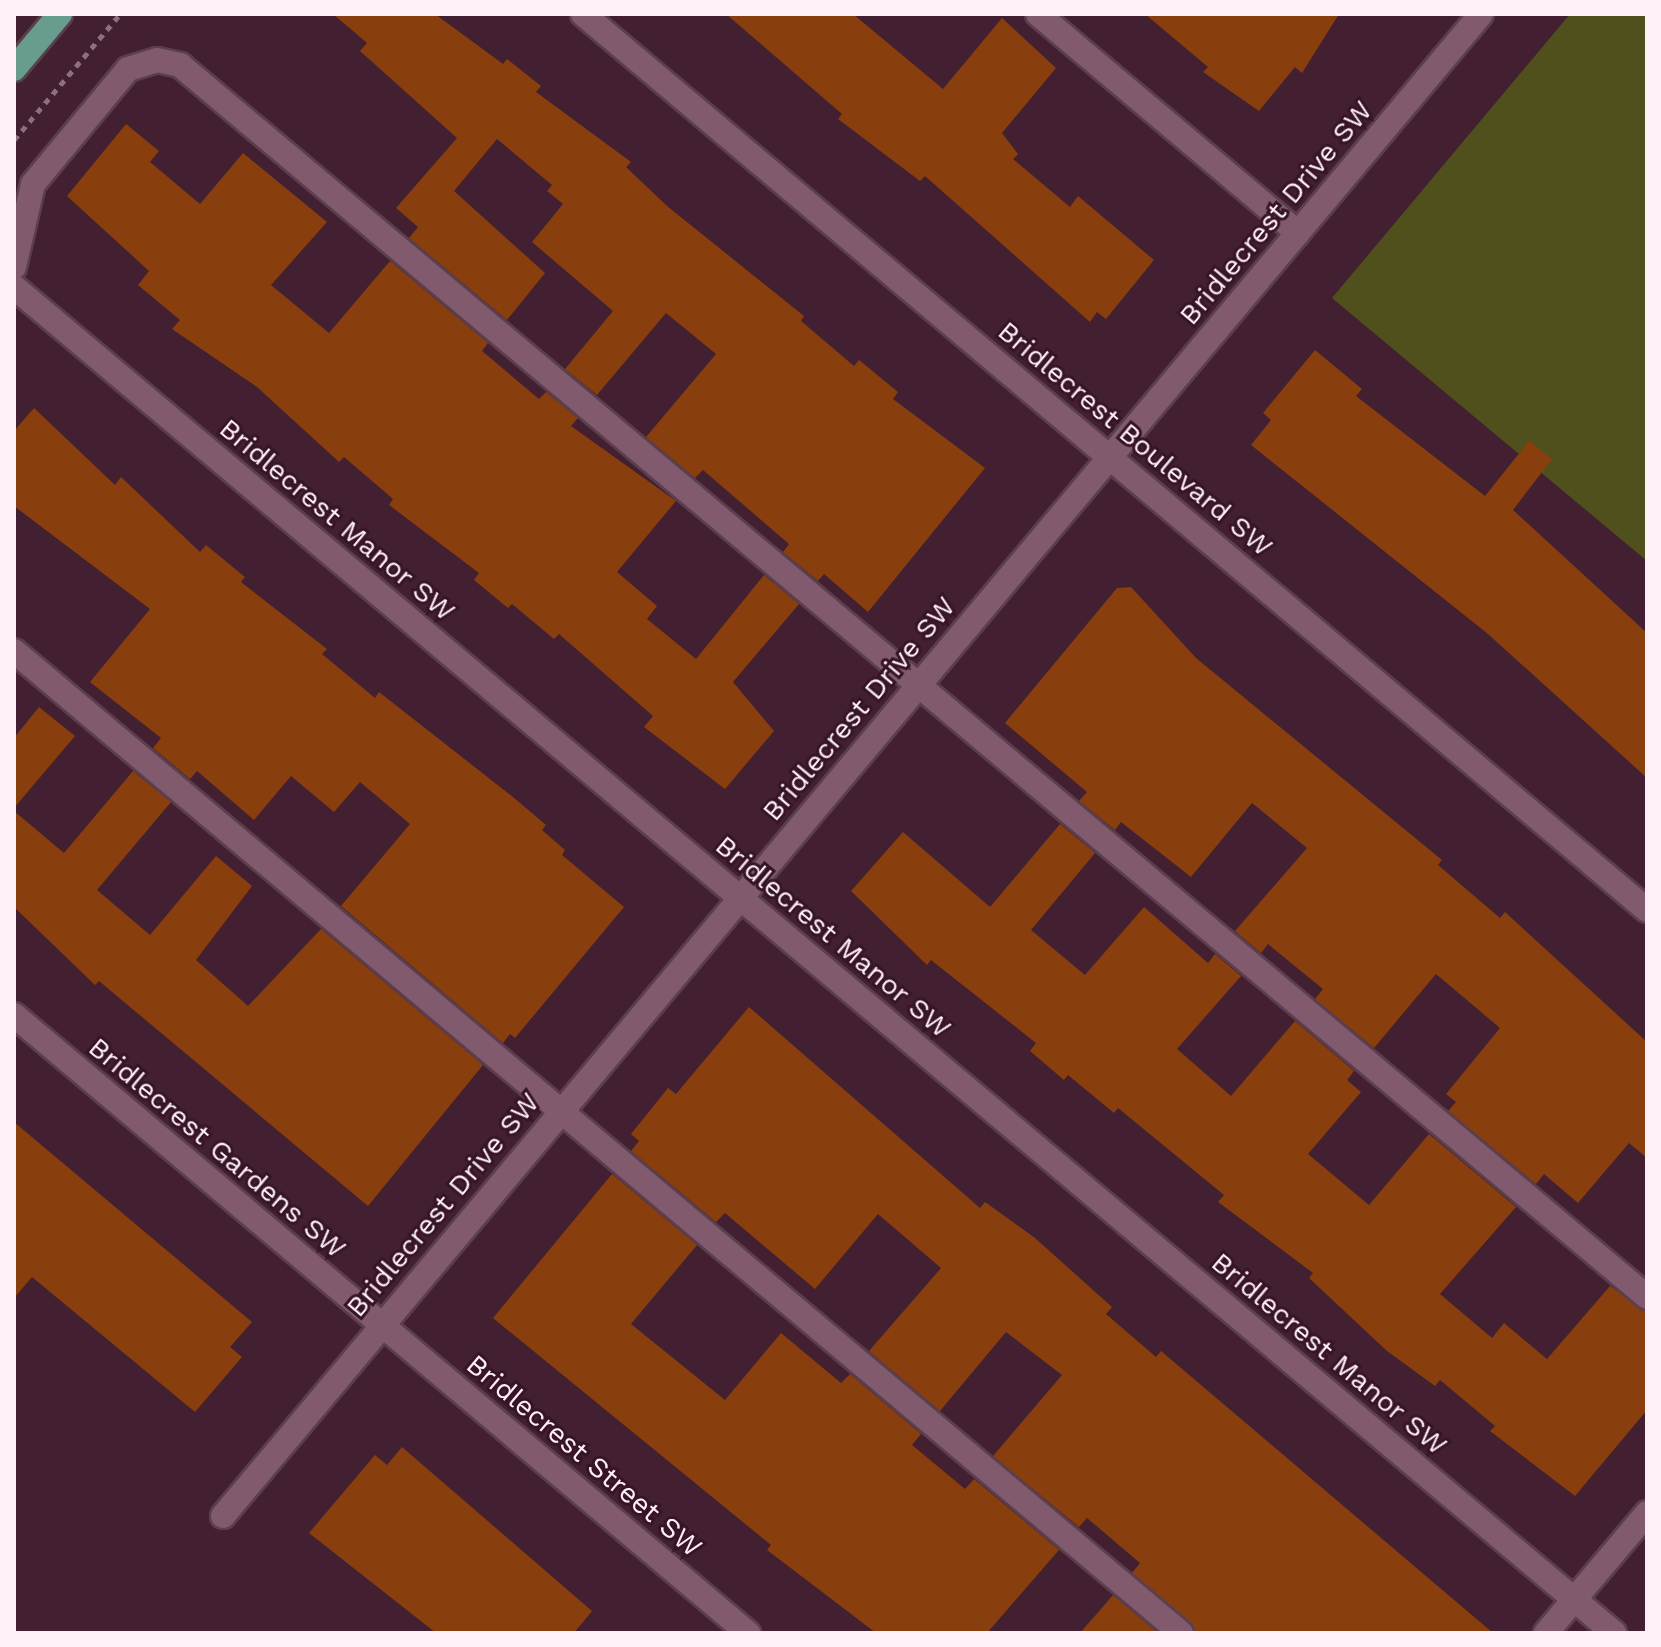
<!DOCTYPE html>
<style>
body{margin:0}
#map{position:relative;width:1661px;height:1647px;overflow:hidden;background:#421f31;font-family:"Work Sans",sans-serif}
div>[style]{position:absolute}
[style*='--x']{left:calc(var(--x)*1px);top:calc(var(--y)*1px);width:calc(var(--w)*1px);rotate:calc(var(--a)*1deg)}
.green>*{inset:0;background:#50501d}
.building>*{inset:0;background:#883f0d}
.path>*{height:5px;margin-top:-2.5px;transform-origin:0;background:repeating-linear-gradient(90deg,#8b707d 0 6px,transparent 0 12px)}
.roads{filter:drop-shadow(2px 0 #5b3f4e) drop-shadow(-2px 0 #5b3f4e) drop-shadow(0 2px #5b3f4e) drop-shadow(0 -2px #5b3f4e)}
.minor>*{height:24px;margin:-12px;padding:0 12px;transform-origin:12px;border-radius:12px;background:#825a6d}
.major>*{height:24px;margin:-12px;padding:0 12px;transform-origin:12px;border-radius:12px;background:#689d8e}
span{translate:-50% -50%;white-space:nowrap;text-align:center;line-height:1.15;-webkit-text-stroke:6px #371527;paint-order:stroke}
.street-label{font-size:28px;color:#fef0f6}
.frame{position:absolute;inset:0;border:16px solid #fef0f6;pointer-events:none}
</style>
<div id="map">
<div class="green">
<div style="clip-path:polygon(1570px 14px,1647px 14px,1647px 561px,1332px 298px)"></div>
</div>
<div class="building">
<div style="clip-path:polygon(333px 14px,435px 14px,503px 64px,507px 59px,541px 86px,536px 92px,631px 162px,626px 167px,667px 206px,804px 316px,801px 321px,854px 366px,859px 360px,898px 392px,893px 399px,985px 468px,868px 612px,824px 574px,818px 581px,783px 552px,789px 544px,703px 470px,695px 478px,646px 437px,716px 354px,666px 313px,597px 395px,565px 369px,613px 311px,532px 242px,563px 204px,547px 191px,552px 185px,497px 139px,454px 191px,545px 273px,507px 320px,409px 238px,418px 227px,396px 208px,457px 138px,360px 51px,367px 43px)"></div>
<div style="clip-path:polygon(726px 14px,853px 14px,943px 89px,1002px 18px,1056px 68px,1002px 133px,1018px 154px,1013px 159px,1070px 207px,1078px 196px,1154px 260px,1106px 319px,1097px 312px,1090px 322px,925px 176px,920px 181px,838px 119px,842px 114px)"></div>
<div style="clip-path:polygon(1145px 14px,1339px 14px,1302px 73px,1295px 67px,1259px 111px,1203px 72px,1208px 67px)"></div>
<div style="clip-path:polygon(126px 124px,159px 151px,150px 162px,200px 204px,243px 153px,327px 222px,271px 285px,329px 333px,390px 261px,488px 343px,482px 351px,539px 399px,546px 392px,578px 418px,571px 426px,676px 501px,617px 572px,657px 606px,647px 619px,696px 659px,764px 575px,799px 604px,733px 682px,774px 731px,725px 789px,644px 727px,653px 716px,559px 634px,554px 639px,512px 604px,508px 608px,474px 580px,479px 573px,389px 505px,393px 499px,344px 457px,339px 462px,257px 387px,172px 329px,180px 320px,138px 285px,149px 271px,67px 196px)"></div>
<div style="clip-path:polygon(1315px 350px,1362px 389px,1356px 396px,1485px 496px,1529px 441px,1552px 459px,1513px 510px,1647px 633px,1647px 778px,1488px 634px,1251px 445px,1271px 420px,1263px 413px)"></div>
<div style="clip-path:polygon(34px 408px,115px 485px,121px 477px,200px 552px,206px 545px,245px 577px,241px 582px,327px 649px,322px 654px,375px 698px,379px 692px,513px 797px,546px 825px,542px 830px,565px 850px,562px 855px,624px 907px,515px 1038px,510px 1034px,503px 1043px,341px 906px,410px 824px,360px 782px,334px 812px,291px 776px,254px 820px,197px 771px,190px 779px,153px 748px,161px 738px,90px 682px,150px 609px,14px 506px,14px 431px)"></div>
<div style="clip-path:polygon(1131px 587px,1196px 658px,1442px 860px,1438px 865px,1500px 918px,1505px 912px,1647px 1042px,1647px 1158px,1629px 1143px,1578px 1203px,1544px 1174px,1536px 1184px,1448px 1111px,1456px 1102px,1446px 1094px,1500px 1028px,1436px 974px,1374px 1048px,1315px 999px,1323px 989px,1268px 944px,1261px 953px,1235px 931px,1307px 848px,1252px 803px,1191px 877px,1121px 822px,1115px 830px,1079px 801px,1087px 792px,1005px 723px,1117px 588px)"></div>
<div style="clip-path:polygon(39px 707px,75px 736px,14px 808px,14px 738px)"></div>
<div style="clip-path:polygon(133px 771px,171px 802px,97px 890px,150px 935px,216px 856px,252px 886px,196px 960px,248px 1006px,321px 929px,483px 1065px,368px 1206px,99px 981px,95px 985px,14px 907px,14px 811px,64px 853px)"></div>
<div style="clip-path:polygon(1060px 824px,1095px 853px,1031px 930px,1085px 975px,1144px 907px,1208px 963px,1215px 954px,1241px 976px,1177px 1049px,1231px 1096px,1295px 1021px,1354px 1071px,1347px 1080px,1361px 1092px,1308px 1154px,1369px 1205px,1429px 1134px,1516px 1207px,1440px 1294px,1492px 1338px,1504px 1323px,1547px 1359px,1610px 1286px,1647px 1312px,1647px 1410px,1575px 1496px,1490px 1431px,1495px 1426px,1440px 1380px,1435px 1386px,1387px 1351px,1309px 1278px,1313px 1273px,1218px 1202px,1224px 1195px,1118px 1108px,1114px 1113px,1068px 1075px,1064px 1080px,1030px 1051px,1036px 1043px,931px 960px,927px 965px,851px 891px,903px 832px,990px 907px)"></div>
<div style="clip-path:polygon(749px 1007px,980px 1208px,985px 1202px,1035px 1238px,1112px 1307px,1106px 1314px,1156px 1357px,1161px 1351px,1493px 1633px,1196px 1633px,1132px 1573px,1140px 1563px,1087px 1518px,1079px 1527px,993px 1456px,1062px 1375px,1006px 1332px,940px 1411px,869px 1351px,941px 1268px,878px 1214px,815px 1289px,725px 1213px,716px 1222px,631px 1151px,639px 1141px,631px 1134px,668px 1088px,676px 1094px)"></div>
<div style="clip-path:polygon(14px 1122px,252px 1322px,230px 1347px,242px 1357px,195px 1412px,32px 1277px,14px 1298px)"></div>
<div style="clip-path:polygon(612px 1174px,697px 1245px,631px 1324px,725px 1400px,781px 1333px,841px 1383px,850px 1374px,921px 1434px,912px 1445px,965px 1489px,974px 1479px,1059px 1550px,987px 1633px,876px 1633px,767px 1550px,771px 1545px,493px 1318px)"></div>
<div style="clip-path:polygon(402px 1447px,592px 1611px,574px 1633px,436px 1633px,309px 1533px,375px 1455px,387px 1465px)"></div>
<div style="clip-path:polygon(1113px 1595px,1158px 1633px,1080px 1633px)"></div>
</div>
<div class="path">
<div style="--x:14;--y:140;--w:165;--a:-49.9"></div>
</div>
<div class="roads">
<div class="minor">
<div style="--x:583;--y:14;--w:1391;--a:40.1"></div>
<div style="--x:1038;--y:14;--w:340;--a:40.1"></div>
<div style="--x:14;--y:267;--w:85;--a:-77.1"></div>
<div style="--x:33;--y:184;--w:149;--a:-50.4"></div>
<div style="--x:128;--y:69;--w:30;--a:-17"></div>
<div style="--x:157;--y:60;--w:24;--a:12"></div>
<div style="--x:180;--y:65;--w:1916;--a:40.02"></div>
<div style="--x:14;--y:287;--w:2091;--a:40.07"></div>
<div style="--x:14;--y:651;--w:1525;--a:40.08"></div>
<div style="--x:14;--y:1015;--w:960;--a:40.1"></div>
<div style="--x:223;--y:1516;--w:1959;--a:-50.05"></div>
<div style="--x:1546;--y:1633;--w:157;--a:-49.9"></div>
</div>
<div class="major">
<div style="--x:14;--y:69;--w:72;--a:-50.1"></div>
</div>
</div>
<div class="street-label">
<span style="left:1276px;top:213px;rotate:-50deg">Bridlecrest Drive SW</span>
<span style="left:1135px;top:439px;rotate:40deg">Bridlecrest Boulevard SW</span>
<span style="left:337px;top:520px;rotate:40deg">Bridlecrest Manor SW</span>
<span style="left:859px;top:709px;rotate:-50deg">Bridlecrest Drive SW</span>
<span style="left:833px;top:937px;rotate:40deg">Bridlecrest Manor SW</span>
<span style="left:217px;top:1148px;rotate:40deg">Bridlecrest Gardens SW</span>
<span style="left:443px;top:1205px;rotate:-50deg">Bridlecrest Drive SW</span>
<span style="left:1329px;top:1354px;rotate:40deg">Bridlecrest Manor SW</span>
<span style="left:584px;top:1456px;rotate:40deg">Bridlecrest Street SW</span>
</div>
<div class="frame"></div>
</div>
